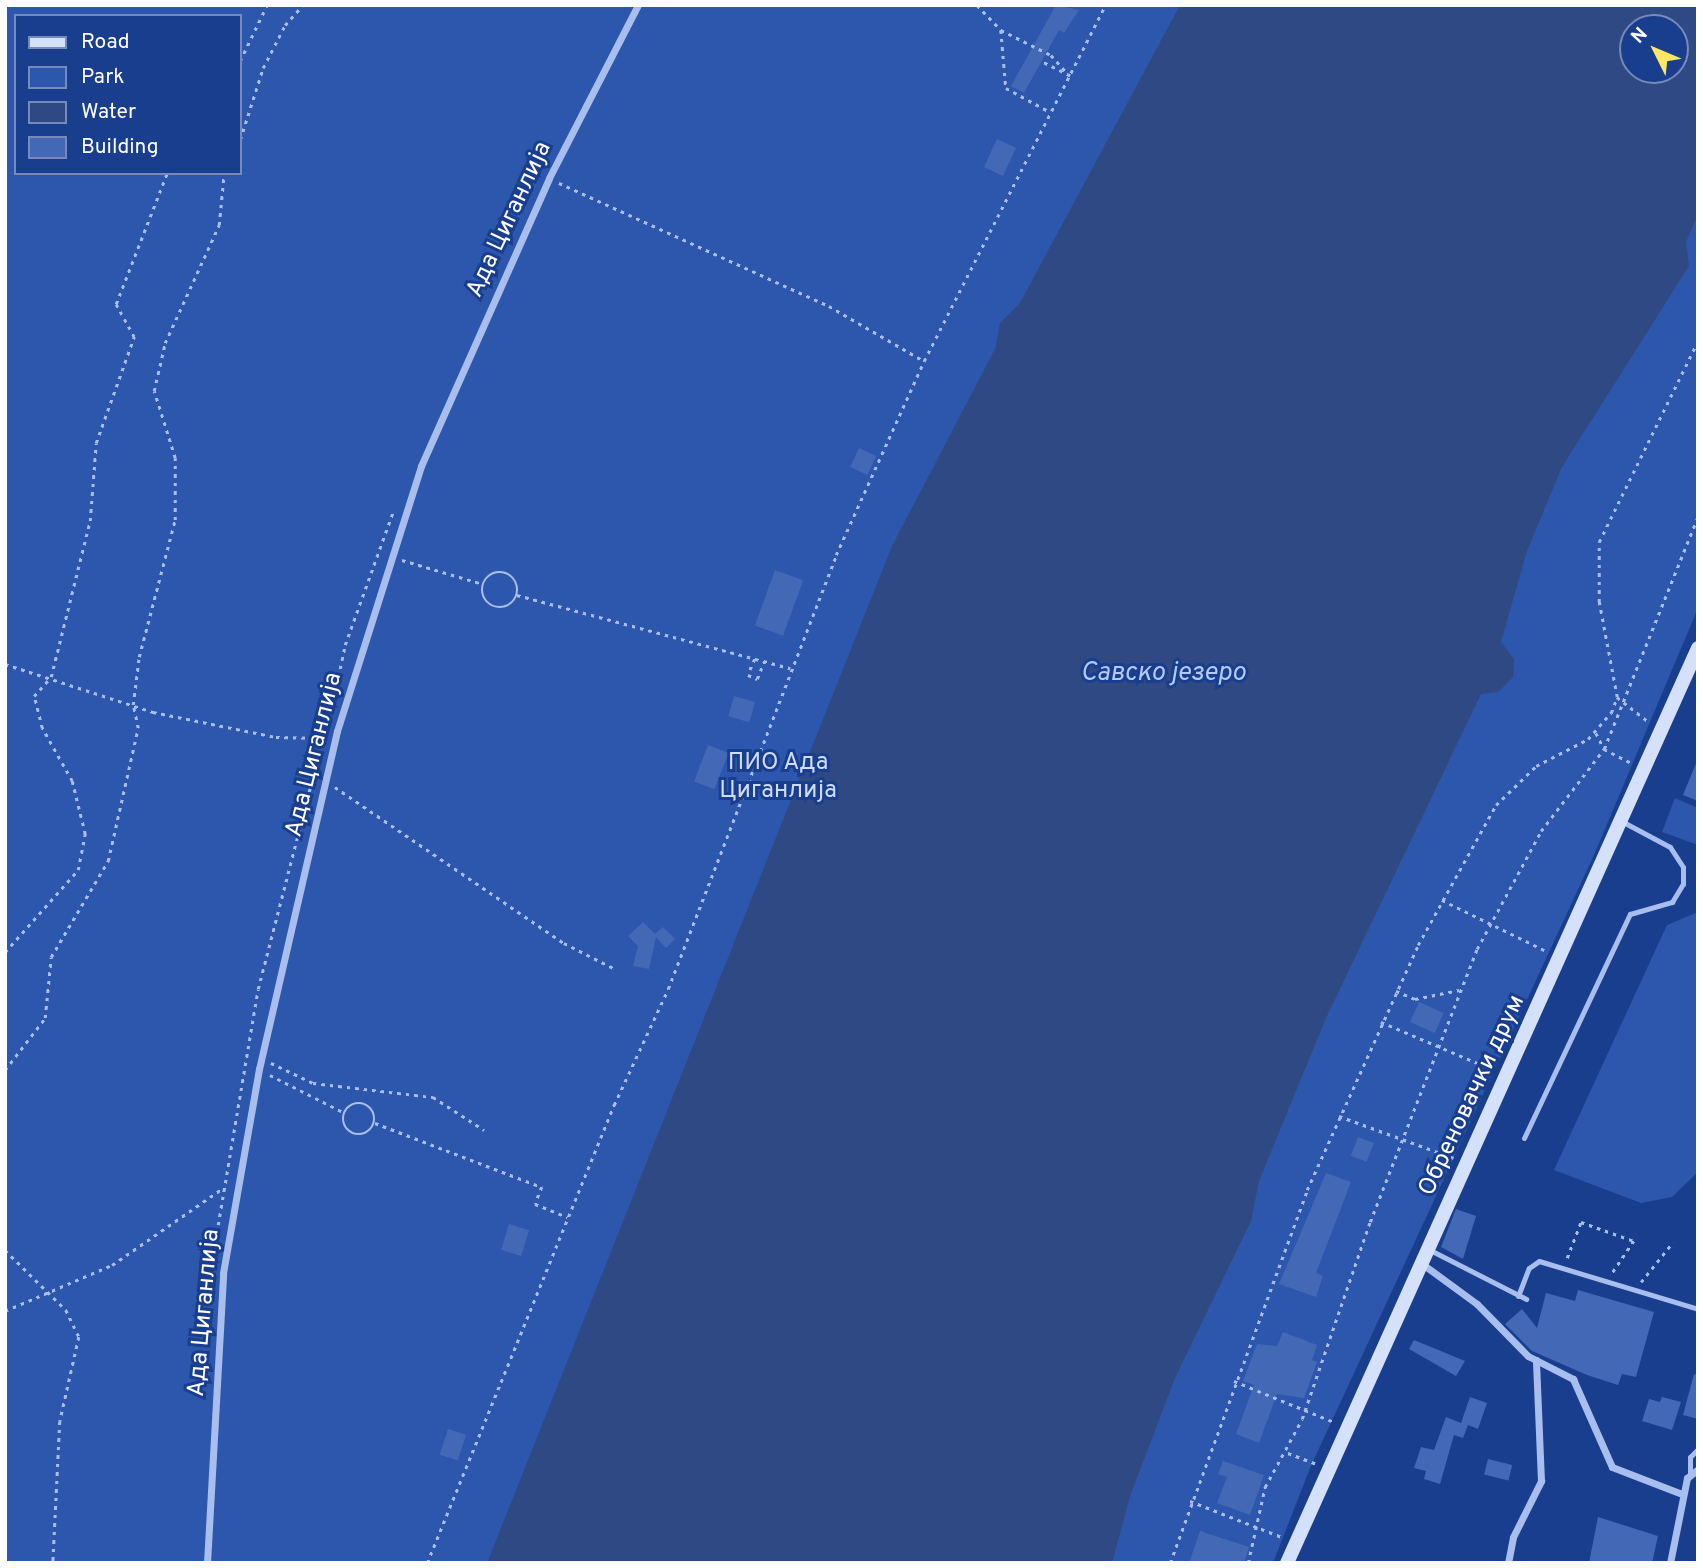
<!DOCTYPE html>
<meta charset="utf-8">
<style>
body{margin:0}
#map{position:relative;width:1703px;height:1568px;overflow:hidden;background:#1a3e8e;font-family:Overpass,sans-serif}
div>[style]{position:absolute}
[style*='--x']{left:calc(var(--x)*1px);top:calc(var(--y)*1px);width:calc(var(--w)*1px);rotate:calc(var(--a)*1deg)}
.green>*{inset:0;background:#2d57ac}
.water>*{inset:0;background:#2f4985}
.building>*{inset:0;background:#4368b6;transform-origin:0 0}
.path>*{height:2.5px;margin-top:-1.25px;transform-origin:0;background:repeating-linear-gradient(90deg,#a8beee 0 3.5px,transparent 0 8.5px)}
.path>.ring{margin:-1.25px;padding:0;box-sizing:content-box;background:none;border:2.5px solid #a8beee;border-radius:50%}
.lane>*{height:5px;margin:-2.5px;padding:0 2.5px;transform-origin:2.5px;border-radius:2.5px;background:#a8beee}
.street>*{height:7px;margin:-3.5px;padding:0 3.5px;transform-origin:3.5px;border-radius:3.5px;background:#a8beee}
.secondary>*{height:14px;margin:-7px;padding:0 7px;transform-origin:7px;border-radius:7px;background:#d5e0fa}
span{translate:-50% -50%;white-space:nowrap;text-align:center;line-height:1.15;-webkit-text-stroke:6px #1a3e8e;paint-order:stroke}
.street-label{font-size:24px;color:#fff}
.park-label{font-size:24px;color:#cddcfa}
.water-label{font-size:26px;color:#b3c9f5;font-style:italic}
.frame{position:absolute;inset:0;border:7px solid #fff;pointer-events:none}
.legend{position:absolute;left:14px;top:14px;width:228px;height:161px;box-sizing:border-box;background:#1a3e8e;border:2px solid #768bbb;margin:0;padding:9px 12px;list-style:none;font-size:21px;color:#fff}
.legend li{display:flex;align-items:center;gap:14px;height:35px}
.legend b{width:35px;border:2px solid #768bbb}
.north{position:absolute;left:1619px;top:14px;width:70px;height:70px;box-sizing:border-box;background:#1a3e8e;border:2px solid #768bbb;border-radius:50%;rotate:313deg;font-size:19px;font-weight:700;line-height:28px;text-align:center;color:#fff}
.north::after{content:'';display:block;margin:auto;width:24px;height:32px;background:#ffe664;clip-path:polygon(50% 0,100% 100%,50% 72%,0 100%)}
</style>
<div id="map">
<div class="green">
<div style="clip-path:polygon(evenodd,5px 5px,1698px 5px,1698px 608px,1594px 855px,1310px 1468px,1273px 1563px,5px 1563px,5px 5px,16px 16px,240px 16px,240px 173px,16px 173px,16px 16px,5px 5px,1633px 28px,1675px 28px,1675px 70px,1633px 70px,1633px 28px)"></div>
<div style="clip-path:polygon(1675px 798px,1698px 808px,1698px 845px,1662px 832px)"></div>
<div style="clip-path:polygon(1698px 912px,1698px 1172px,1672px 1197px,1641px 1203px,1554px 1170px,1667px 925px)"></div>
</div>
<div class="water">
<div style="clip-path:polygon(evenodd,1180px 5px,1698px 5px,1698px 215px,1686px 242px,1689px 266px,1562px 467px,1527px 551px,1501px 642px,1514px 659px,1513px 677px,1498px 692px,1481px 694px,1326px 1018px,1259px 1181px,1251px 1221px,1175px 1378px,1130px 1496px,1112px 1563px,487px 1563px,892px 546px,995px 349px,1000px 323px,1020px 303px,1180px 5px,1633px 28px,1675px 28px,1675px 70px,1633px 70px,1633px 28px)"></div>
</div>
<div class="building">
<div style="clip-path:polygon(1056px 5px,1079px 10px,1064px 33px,1059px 30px,1024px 93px,1011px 86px)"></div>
<div style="left:997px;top:139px;width:21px;height:31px;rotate:25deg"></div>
<div style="left:859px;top:448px;width:19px;height:21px;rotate:25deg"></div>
<div style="left:775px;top:570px;width:30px;height:59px;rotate:20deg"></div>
<div style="left:734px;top:696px;width:22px;height:21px;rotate:16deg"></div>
<div style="left:708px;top:745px;width:22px;height:39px;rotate:21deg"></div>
<div style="clip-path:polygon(1697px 761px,1698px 761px,1698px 801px,1683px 795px)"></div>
<div style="clip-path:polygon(643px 922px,655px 934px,663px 927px,675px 939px,666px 948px,656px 937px,649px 969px,633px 966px,638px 946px,628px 936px)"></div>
<div style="left:1419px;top:1002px;width:27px;height:22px;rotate:24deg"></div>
<div style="left:1358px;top:1137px;width:17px;height:20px;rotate:21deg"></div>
<div style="clip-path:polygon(1326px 1173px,1351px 1182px,1316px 1273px,1323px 1276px,1316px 1297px,1279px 1284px)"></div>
<div style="clip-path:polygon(1456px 1209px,1476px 1216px,1463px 1259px,1441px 1247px)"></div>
<div style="left:509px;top:1224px;width:21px;height:27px;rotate:17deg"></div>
<div style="clip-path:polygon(1578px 1290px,1654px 1312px,1636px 1377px,1622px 1374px,1618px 1385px,1587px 1375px,1532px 1351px,1505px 1324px,1522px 1309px,1537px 1328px,1546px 1293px,1575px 1301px)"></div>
<div style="clip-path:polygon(1283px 1332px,1317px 1345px,1312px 1360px,1317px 1362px,1304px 1398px,1277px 1394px,1259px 1443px,1236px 1434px,1254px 1385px,1243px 1381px,1257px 1344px,1277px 1346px)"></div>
<div style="clip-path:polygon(1414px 1340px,1465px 1361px,1456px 1376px,1409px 1349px)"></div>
<div style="clip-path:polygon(1694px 1374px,1698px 1375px,1698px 1419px,1683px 1415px)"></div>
<div style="clip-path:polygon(1470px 1397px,1487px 1403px,1478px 1429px,1468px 1425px,1463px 1438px,1454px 1435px,1440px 1484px,1424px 1479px,1426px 1471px,1414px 1468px,1421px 1447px,1434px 1450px,1446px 1417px,1461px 1423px)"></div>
<div style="clip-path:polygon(1662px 1397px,1681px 1402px,1672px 1430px,1642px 1421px,1649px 1399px,1660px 1402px)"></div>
<div style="left:448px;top:1429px;width:19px;height:27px;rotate:18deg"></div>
<div style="left:1488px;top:1459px;width:25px;height:16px;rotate:14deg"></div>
<div style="clip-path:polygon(1223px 1461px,1264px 1475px,1250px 1515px,1217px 1503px,1227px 1477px,1218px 1474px)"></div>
<div style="clip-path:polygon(1598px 1517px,1658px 1536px,1652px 1563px,1589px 1563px)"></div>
<div style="clip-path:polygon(1200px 1531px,1249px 1547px,1244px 1563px,1189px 1563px)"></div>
</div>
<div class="path">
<div style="--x:977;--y:5;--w:35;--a:46"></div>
<div style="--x:1001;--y:30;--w:56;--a:26.6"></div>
<div style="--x:1051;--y:55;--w:28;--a:48"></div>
<div style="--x:1070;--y:76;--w:33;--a:-153"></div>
<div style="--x:1001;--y:30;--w:58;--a:85.1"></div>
<div style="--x:1006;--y:88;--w:50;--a:28.6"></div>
<div style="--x:240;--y:61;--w:62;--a:-64.3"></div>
<div style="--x:240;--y:140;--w:76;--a:-72.3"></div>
<div style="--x:263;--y:68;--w:48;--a:-62.9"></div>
<div style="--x:285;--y:25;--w:27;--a:-48"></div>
<div style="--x:559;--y:183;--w:297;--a:24.5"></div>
<div style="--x:829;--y:306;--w:110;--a:30.1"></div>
<div style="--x:402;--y:560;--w:84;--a:16.5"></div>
<div class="ring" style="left:482px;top:572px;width:33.5px;height:33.5px"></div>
<div style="--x:517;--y:595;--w:283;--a:15"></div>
<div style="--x:755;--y:659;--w:17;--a:114"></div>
<div style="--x:748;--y:675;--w:10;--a:24"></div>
<div style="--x:757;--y:679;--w:18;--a:-68"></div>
<div style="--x:5;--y:664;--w:156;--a:18"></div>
<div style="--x:153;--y:712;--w:126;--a:11.5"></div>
<div style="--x:276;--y:737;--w:48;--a:1.2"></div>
<div style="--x:1617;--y:697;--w:42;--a:38.2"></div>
<div style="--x:333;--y:702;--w:58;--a:-78.1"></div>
<div style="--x:345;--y:645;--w:141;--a:-70.2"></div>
<div style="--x:1596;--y:733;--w:18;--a:63"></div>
<div style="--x:1604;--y:749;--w:31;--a:27"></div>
<div style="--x:335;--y:787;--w:277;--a:34.3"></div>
<div style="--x:564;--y:943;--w:55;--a:27"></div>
<div style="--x:1442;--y:900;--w:116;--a:26.1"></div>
<div style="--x:5;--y:952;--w:110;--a:-48.3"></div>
<div style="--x:78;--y:870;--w:37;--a:-79"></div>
<div style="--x:85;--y:834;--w:55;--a:-103.8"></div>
<div style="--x:72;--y:781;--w:61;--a:-119.5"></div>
<div style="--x:42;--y:728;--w:33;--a:-104"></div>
<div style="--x:34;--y:696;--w:25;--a:-48"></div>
<div style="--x:51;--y:677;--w:161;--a:-76"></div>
<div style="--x:90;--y:521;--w:78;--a:-85.6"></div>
<div style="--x:96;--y:443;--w:113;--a:-70.3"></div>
<div style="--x:134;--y:337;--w:38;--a:-119"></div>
<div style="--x:116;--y:304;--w:141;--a:-68.7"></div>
<div style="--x:1396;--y:991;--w:21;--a:23"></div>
<div style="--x:1415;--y:999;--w:45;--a:-11.6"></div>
<div style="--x:1381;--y:1022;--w:123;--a:23"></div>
<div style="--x:271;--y:1063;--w:47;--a:25.5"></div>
<div style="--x:313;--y:1083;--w:121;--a:6.7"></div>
<div style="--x:433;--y:1097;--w:61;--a:32.9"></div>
<div style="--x:5;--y:1070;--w:66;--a:-52.4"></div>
<div style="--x:45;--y:1018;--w:61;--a:-84.4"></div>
<div style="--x:51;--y:957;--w:112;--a:-59.3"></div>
<div style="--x:108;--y:861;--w:136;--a:-77.3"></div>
<div style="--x:138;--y:728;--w:24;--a:-102"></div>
<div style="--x:133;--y:705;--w:48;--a:-82.9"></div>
<div style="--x:139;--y:657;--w:142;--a:-75.3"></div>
<div style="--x:175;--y:520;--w:62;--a:-90"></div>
<div style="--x:175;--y:458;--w:70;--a:-107.4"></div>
<div style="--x:154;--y:391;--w:49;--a:-77.1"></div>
<div style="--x:165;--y:343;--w:130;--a:-65.4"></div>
<div style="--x:219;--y:225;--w:52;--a:-84.5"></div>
<div style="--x:270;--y:1075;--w:84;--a:26.9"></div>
<div class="ring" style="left:343px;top:1103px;width:29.5px;height:29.5px"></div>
<div style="--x:1339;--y:1116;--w:122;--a:20.1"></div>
<div style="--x:375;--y:1123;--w:179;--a:21"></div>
<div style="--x:542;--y:1187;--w:18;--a:112"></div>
<div style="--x:535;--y:1204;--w:35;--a:22"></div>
<div style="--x:218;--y:1225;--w:239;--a:-80.4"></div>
<div style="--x:258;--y:989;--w:219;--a:-75.5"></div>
<div style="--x:5;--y:1250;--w:86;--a:44.5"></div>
<div style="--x:66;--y:1310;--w:30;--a:64"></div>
<div style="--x:79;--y:1337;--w:86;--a:102.7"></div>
<div style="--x:60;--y:1421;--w:142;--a:92.8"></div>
<div style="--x:1567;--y:1258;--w:39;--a:-69"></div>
<div style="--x:1581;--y:1222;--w:56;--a:19.7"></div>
<div style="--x:1634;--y:1241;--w:40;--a:124"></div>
<div style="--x:1641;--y:1282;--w:51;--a:-51.3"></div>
<div style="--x:5;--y:1311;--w:116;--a:-23.3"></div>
<div style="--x:112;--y:1265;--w:135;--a:-34.7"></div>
<div style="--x:1234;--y:1381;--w:108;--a:22.3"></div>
<div style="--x:1288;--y:1453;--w:30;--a:21"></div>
<div style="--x:1190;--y:1501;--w:99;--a:21.4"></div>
<div style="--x:427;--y:1563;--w:495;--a:-67.8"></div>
<div style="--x:614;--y:1105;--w:128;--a:-65"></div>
<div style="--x:668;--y:989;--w:465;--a:-68.8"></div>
<div style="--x:836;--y:555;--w:213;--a:-65.6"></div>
<div style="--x:924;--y:361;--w:399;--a:-63"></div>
<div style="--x:1170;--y:1563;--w:397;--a:-69.8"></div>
<div style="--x:1307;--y:1190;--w:269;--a:-65.6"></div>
<div style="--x:1418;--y:945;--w:160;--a:-60.9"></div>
<div style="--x:1496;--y:805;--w:56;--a:-44.3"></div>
<div style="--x:1536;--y:766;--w:59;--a:-27.4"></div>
<div style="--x:1588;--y:739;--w:35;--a:-49"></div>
<div style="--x:1611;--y:713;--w:17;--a:-69"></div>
<div style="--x:1617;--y:697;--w:97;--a:-100.7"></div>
<div style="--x:1599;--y:602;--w:60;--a:-90"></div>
<div style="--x:1599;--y:542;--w:224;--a:-63.8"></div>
<div style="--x:1248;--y:1563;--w:78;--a:-77.4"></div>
<div style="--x:1265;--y:1487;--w:77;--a:-61.4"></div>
<div style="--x:1302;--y:1419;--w:208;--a:-71"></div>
<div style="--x:1370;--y:1222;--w:293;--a:-68.6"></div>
<div style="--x:1477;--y:949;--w:134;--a:-61.5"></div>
<div style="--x:1541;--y:831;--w:103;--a:-52.5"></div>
<div style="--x:1604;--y:749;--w:251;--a:-68"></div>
</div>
<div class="lane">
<div style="--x:1524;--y:1138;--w:248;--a:-64.7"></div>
<div style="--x:1630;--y:914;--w:44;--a:-15.9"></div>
<div style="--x:1672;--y:902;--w:21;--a:-59"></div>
<div style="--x:1683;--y:884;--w:17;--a:-90"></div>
<div style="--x:1683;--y:867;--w:24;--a:-123"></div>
<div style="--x:1670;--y:847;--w:51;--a:-151.9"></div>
<div style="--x:1430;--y:1250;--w:108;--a:27"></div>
<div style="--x:1518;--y:1296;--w:30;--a:-69"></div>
<div style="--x:1529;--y:1268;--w:12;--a:-35"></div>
<div style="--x:1539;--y:1261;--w:166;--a:16.8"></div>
<div style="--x:1690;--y:1474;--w:17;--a:-90"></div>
<div style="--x:1690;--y:1457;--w:11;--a:-45"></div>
</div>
<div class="street">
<div style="--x:1421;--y:1263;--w:69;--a:36.2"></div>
<div style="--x:1477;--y:1304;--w:73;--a:45.6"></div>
<div style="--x:1528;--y:1356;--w:51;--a:27.1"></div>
<div style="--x:1573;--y:1379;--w:96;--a:66.1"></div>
<div style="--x:1612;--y:1467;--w:75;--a:21.1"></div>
<div style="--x:207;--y:1563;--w:290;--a:-86.8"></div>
<div style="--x:223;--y:1273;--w:207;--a:-80"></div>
<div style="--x:259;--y:1069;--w:347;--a:-77"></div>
<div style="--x:337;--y:731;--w:278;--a:-72.4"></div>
<div style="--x:421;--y:466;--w:315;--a:-66"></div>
<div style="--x:549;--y:178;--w:195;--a:-62.8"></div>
<div style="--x:1508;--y:1563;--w:26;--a:-79"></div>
<div style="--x:1513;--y:1537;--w:63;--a:-63.4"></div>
<div style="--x:1541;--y:1481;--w:121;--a:-92.4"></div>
<div style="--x:1670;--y:1563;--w:87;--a:-78.7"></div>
<div style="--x:1687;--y:1478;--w:14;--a:-39"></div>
</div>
<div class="secondary">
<div style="--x:1287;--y:1563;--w:1003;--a:-65.81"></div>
</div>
<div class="street-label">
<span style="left:510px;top:220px;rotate:-65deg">Ада Циганлија</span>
<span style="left:315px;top:755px;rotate:-76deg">Ада Циганлија</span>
<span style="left:1473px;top:1096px;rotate:-65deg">Обреновачки друм</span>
<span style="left:205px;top:1313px;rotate:-85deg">Ада Циганлија</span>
</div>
<div class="park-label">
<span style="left:778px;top:778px">ПИО Ада<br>Циганлија</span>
</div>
<div class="water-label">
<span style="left:1163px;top:674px">Савско језеро</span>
</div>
<div class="frame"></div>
<ul class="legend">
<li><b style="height:9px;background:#d5e0fa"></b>Road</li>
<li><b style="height:19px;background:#2d57ac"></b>Park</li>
<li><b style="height:19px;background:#2f4985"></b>Water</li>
<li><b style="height:19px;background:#4368b6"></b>Building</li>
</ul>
<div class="north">N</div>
</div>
